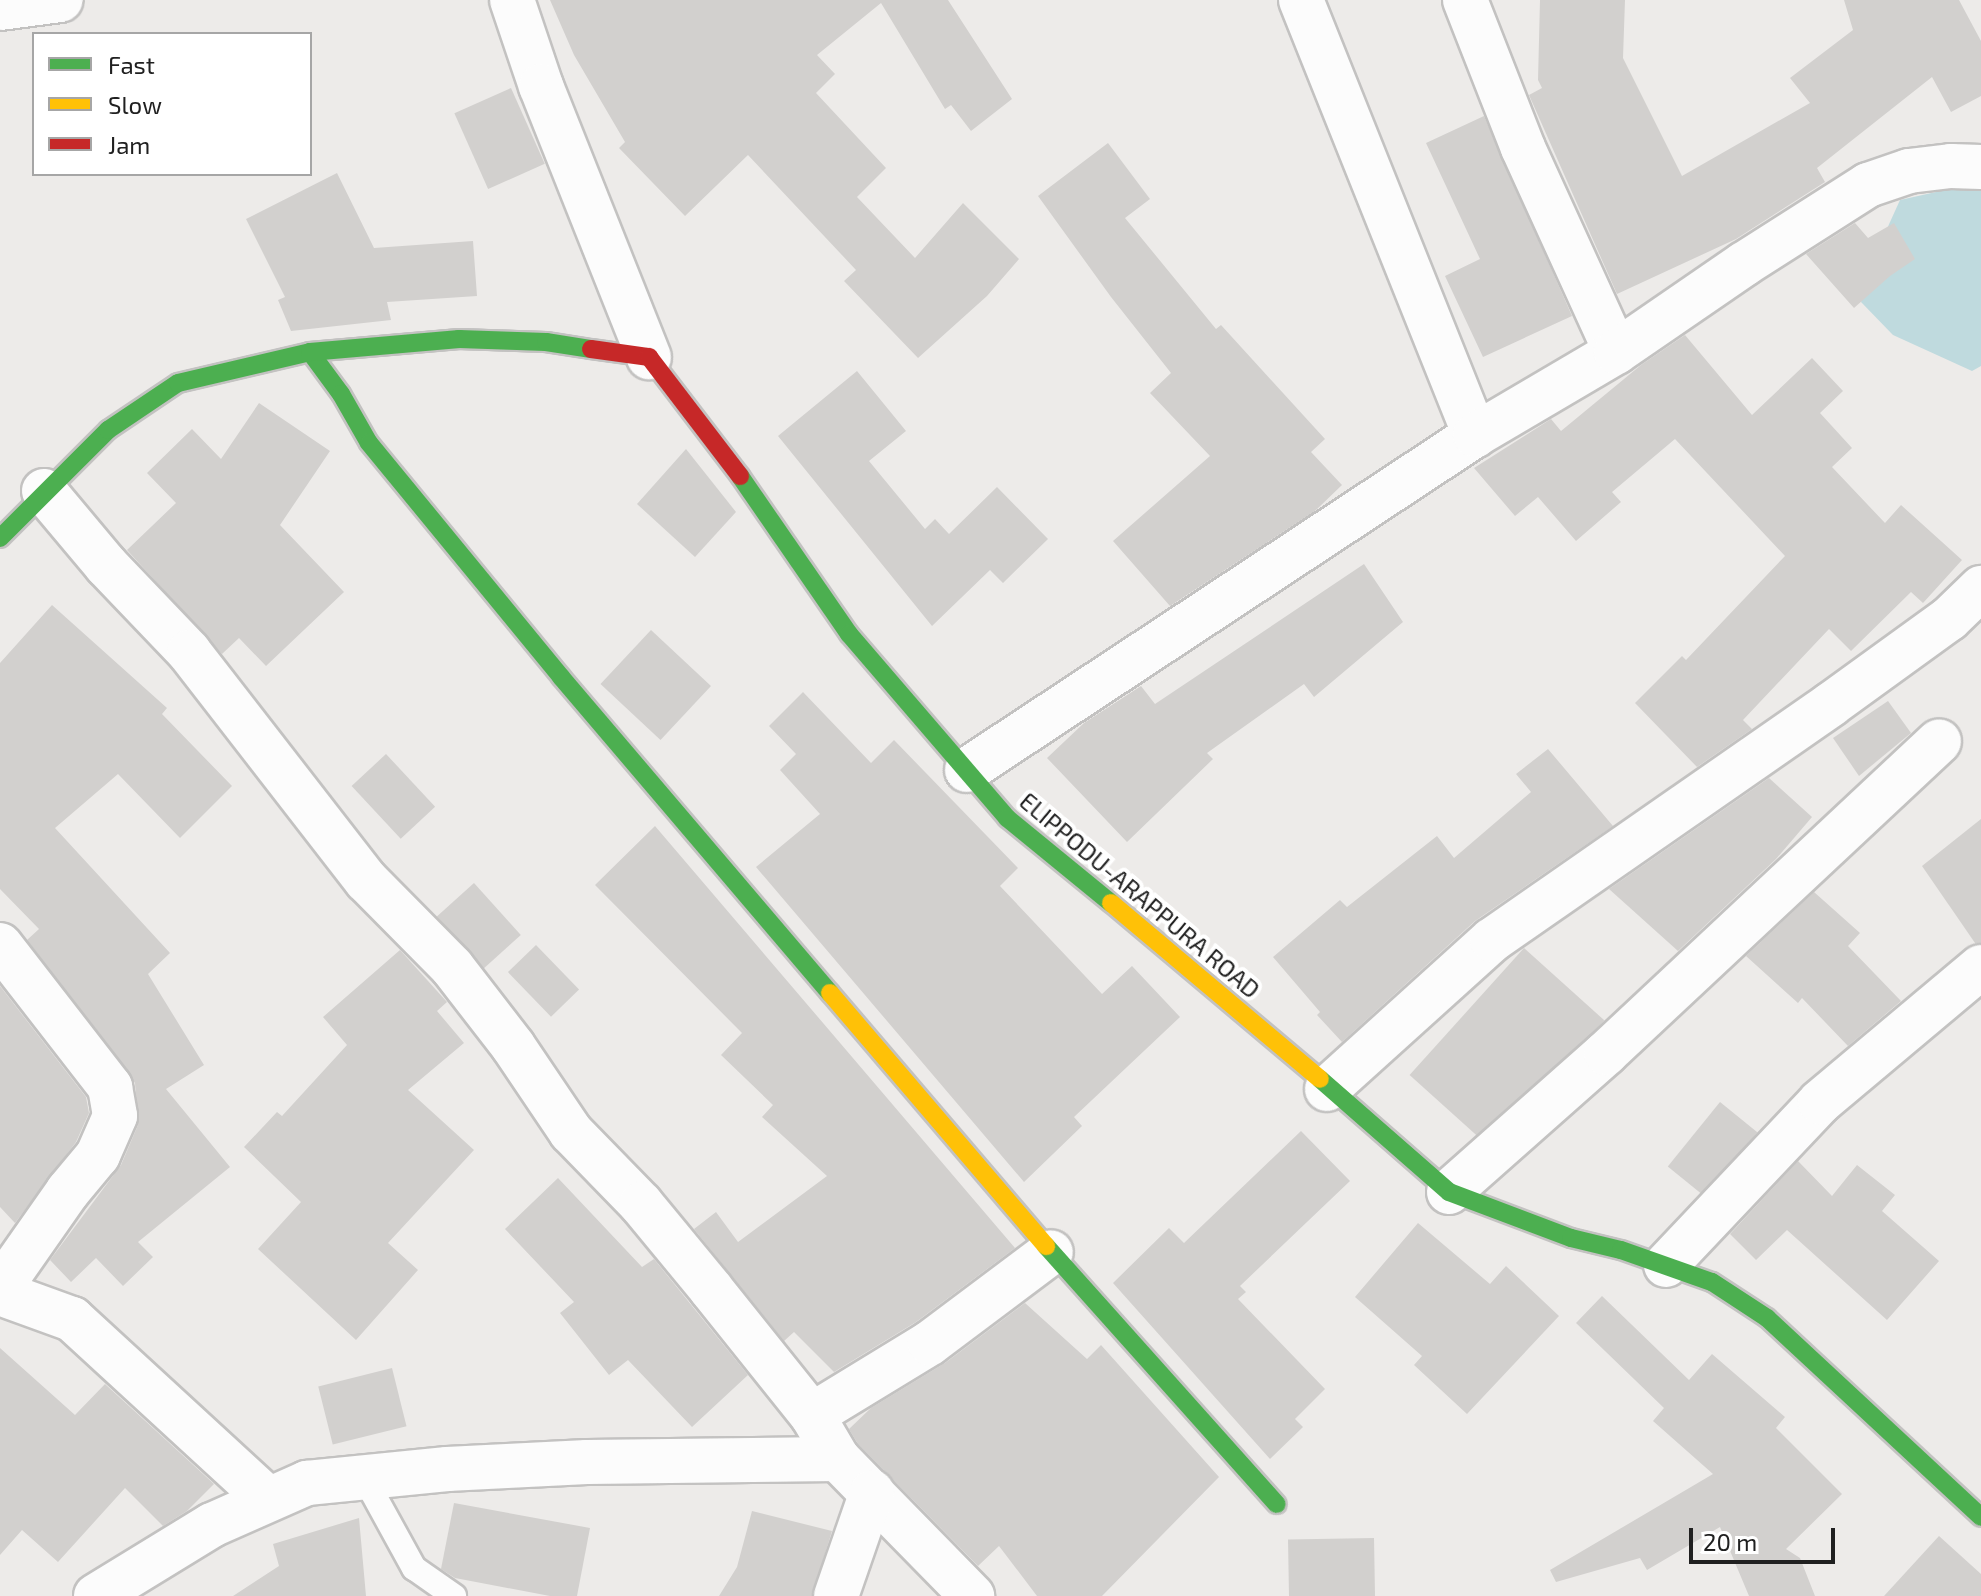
<!DOCTYPE html>
<style>
body{margin:0}
#map{position:relative;width:1981px;height:1596px;overflow:hidden;background:#edebe9;font-family:"Exo 2",sans-serif}
div>[style]{position:absolute}
[style*='--x']{left:calc(var(--x)*1px);top:calc(var(--y)*1px);width:calc(var(--w)*1px);rotate:calc(var(--a)*1deg)}
.water>*{inset:0;background:#bfdade}
.building>*{inset:0;background:#d2d0ce;transform-origin:0 0}
.roads{filter:drop-shadow(2px 0 #c3c2c1) drop-shadow(-2px 0 #c3c2c1) drop-shadow(0 2px #c3c2c1) drop-shadow(0 -2px #c3c2c1)}
.lane>*{height:24px;margin:-12px;padding:0 12px;transform-origin:12px;border-radius:12px;background:#fcfcfc}
.street>*{height:44px;margin:-22px;padding:0 22px;transform-origin:22px;border-radius:22px;background:#fcfcfc}
.fast>*{height:18px;margin:-9px;padding:0 9px;transform-origin:9px;border-radius:9px;background:#4caf50}
.slow>*{height:18px;margin:-9px;padding:0 9px;transform-origin:9px;border-radius:9px;background:#ffc107}
.jam>*{height:18px;margin:-9px;padding:0 9px;transform-origin:9px;border-radius:9px;background:#c62828}
span{translate:-50% -50%;white-space:nowrap;text-align:center;line-height:1.15;-webkit-text-stroke:8px #fff;paint-order:stroke}
.street-label{font-size:24px;color:#202020}
.legend{position:absolute;left:32px;top:32px;width:280px;height:144px;box-sizing:border-box;background:#fff;border:2px solid #a6a6a6;margin:0;padding:10px 14px;list-style:none;font-size:24px;color:#202020}
.legend li{display:flex;align-items:center;gap:16px;height:40px}
.legend b{width:40px;border:2px solid #a6a6a6}
.scale{position:absolute;left:1689px;top:1528px;width:146px;height:36px;box-sizing:border-box;border:4px solid #202020;border-top:0;padding-left:10px;font-size:24px;line-height:28px;white-space:nowrap;color:#202020;-webkit-text-stroke:6px #fff;paint-order:stroke}
</style>
<div id="map">
<div class="water">
<div style="clip-path:polygon(1981px 182px,1981px 366px,1972px 371px,1893px 335px,1861px 302px,1876px 253px,1900px 200px)"></div>
</div>
<div class="building">
<div style="clip-path:polygon(550px 0,948px 0,1012px 99px,971px 131px,951px 105px,945px 109px,881px 3px,817px 55px,835px 74px,816px 93px,886px 168px,857px 197px,915px 258px,963px 203px,1019px 259px,987px 296px,918px 358px,844px 281px,856px 270px,748px 155px,685px 216px,619px 148px,625px 142px,574px 55px)"></div>
<div style="clip-path:polygon(1540px 0,1625px 0,1623px 58px,1682px 176px,1810px 103px,1790px 78px,1853px 30px,1844px 0,1959px 0,1981px 41px,1981px 96px,1951px 112px,1932px 77px,1817px 168px,1825px 182px,1736px 239px,1617px 294px,1529px 95px,1542px 88px,1538px 80px)"></div>
<div style="left:511px;top:88px;width:83px;height:62px;rotate:66deg"></div>
<div style="clip-path:polygon(1484px 116px,1572px 316px,1483px 357px,1445px 276px,1480px 259px,1426px 143px)"></div>
<div style="clip-path:polygon(1108px 143px,1150px 199px,1125px 218px,1216px 329px,1221px 325px,1325px 439px,1311px 452px,1342px 485px,1315px 511px,1170px 606px,1113px 541px,1210px 456px,1150px 393px,1171px 373px,1111px 297px,1038px 196px)"></div>
<div style="clip-path:polygon(337px 173px,374px 248px,473px 241px,477px 296px,387px 302px,391px 320px,291px 331px,278px 300px,285px 297px,246px 219px)"></div>
<div style="clip-path:polygon(1855px 223px,1868px 238px,1894px 223px,1915px 259px,1890px 276px,1854px 308px,1806px 254px)"></div>
<div style="clip-path:polygon(1685px 335px,1752px 415px,1812px 358px,1843px 391px,1820px 413px,1852px 448px,1832px 467px,1885px 523px,1901px 505px,1962px 560px,1923px 603px,1911px 592px,1851px 651px,1829px 629px,1743px 720px,1752px 729px,1697px 767px,1635px 703px,1682px 656px,1686px 660px,1785px 556px,1675px 439px,1612px 492px,1621px 502px,1576px 541px,1538px 497px,1515px 516px,1474px 468px,1551px 419px,1561px 431px,1641px 365px)"></div>
<div style="clip-path:polygon(857px 371px,906px 431px,869px 461px,925px 529px,935px 519px,949px 534px,997px 487px,1048px 539px,1003px 583px,990px 570px,932px 626px,778px 436px)"></div>
<div style="clip-path:polygon(259px 403px,330px 451px,280px 525px,344px 592px,266px 666px,239px 638px,222px 654px,127px 550px,176px 503px,147px 473px,192px 429px,221px 459px)"></div>
<div style="clip-path:polygon(686px 449px,736px 512px,695px 557px,637px 504px)"></div>
<div style="clip-path:polygon(1364px 564px,1403px 622px,1314px 697px,1304px 684px,1207px 753px,1213px 759px,1127px 842px,1047px 758px,1084px 723px,1141px 686px,1155px 704px)"></div>
<div style="clip-path:polygon(52px 605px,167px 708px,162px 714px,232px 786px,180px 838px,118px 774px,55px 828px,170px 953px,148px 974px,204px 1065px,166px 1089px,230px 1167px,138px 1242px,153px 1257px,123px 1286px,96px 1258px,71px 1282px,50px 1260px,121px 1165px,138px 1125px,135px 1083px,27px 940px,39px 929px,0 889px,0 663px)"></div>
<div style="left:651px;top:630px;width:82px;height:74px;rotate:43deg"></div>
<div style="clip-path:polygon(803px 692px,871px 763px,894px 740px,1018px 868px,1000px 886px,1102px 994px,1132px 966px,1180px 1017px,1074px 1117px,1082px 1126px,1024px 1182px,756px 867px,820px 814px,780px 770px,796px 754px,769px 726px)"></div>
<div style="clip-path:polygon(1888px 701px,1911px 733px,1859px 776px,1833px 738px)"></div>
<div style="clip-path:polygon(1548px 749px,1613px 826px,1475px 921px,1342px 1042px,1317px 1015px,1320px 1012px,1273px 957px,1340px 900px,1347px 907px,1437px 836px,1454px 858px,1531px 792px,1516px 774px)"></div>
<div style="left:386px;top:754px;width:72px;height:47px;rotate:47deg"></div>
<div style="clip-path:polygon(1769px 778px,1812px 817px,1776px 859px,1678px 951px,1609px 889px)"></div>
<div style="clip-path:polygon(1981px 819px,1981px 943px,1975px 943px,1922px 866px)"></div>
<div style="clip-path:polygon(655px 826px,1015px 1248px,916px 1322px,834px 1372px,794px 1332px,784px 1341px,694px 1229px,716px 1212px,738px 1242px,827px 1176px,762px 1117px,773px 1105px,721px 1055px,742px 1033px,595px 885px)"></div>
<div style="left:474px;top:883px;width:70px;height:50px;rotate:48deg"></div>
<div style="clip-path:polygon(1814px 892px,1860px 933px,1848px 946px,1901px 1001px,1848px 1046px,1802px 998px,1798px 1003px,1746px 956px)"></div>
<div style="left:536px;top:945px;width:62px;height:39px;rotate:46deg"></div>
<div style="left:1524px;top:948px;width:108px;height:171px;rotate:42deg"></div>
<div style="clip-path:polygon(400px 950px,447px 1002px,437px 1011px,464px 1043px,408px 1090px,474px 1150px,388px 1243px,418px 1270px,356px 1340px,258px 1249px,301px 1202px,244px 1147px,277px 1112px,282px 1116px,347px 1045px,323px 1017px)"></div>
<div style="clip-path:polygon(0 986px,86px 1097px,89px 1113px,76px 1142px,15px 1223px,0 1207px)"></div>
<div style="left:1720px;top:1102px;width:48px;height:83px;rotate:39deg"></div>
<div style="clip-path:polygon(1301px 1131px,1350px 1181px,1240px 1286px,1246px 1292px,1238px 1299px,1325px 1389px,1295px 1419px,1303px 1427px,1270px 1459px,1113px 1283px,1169px 1228px,1184px 1243px)"></div>
<div style="clip-path:polygon(1798px 1161px,1832px 1196px,1857px 1165px,1895px 1195px,1882px 1211px,1939px 1261px,1887px 1320px,1787px 1230px,1756px 1260px,1730px 1234px)"></div>
<div style="clip-path:polygon(558px 1178px,642px 1267px,654px 1259px,748px 1375px,692px 1427px,628px 1360px,609px 1375px,560px 1313px,574px 1302px,505px 1229px)"></div>
<div style="clip-path:polygon(1418px 1223px,1490px 1284px,1506px 1266px,1559px 1316px,1467px 1414px,1414px 1365px,1422px 1356px,1355px 1297px)"></div>
<div style="clip-path:polygon(1602px 1296px,1689px 1380px,1712px 1354px,1785px 1417px,1776px 1428px,1842px 1494px,1786px 1549px,1800px 1558px,1815px 1596px,1749px 1596px,1720px 1527px,1647px 1570px,1640px 1558px,1556px 1582px,1550px 1570px,1713px 1474px,1653px 1421px,1664px 1408px,1576px 1323px)"></div>
<div style="clip-path:polygon(1025px 1303px,1087px 1359px,1101px 1345px,1219px 1477px,1102px 1596px,1037px 1596px,999px 1546px,978px 1566px,858px 1444px,849px 1429px,871px 1408px,945px 1363px)"></div>
<div style="clip-path:polygon(0 1348px,75px 1415px,105px 1384px,214px 1484px,187px 1511px,163px 1526px,125px 1488px,58px 1562px,22px 1530px,0 1555px)"></div>
<div style="left:392px;top:1368px;width:60px;height:76px;rotate:76deg"></div>
<div style="clip-path:polygon(454px 1503px,590px 1528px,577px 1596px,550px 1596px,455px 1578px,441px 1569px)"></div>
<div style="clip-path:polygon(752px 1511px,832px 1531px,812px 1596px,719px 1596px,737px 1567px)"></div>
<div style="clip-path:polygon(359px 1518px,366px 1596px,233px 1596px,279px 1566px,273px 1544px)"></div>
<div style="clip-path:polygon(1939px 1536px,1981px 1574px,1981px 1596px,1884px 1596px)"></div>
<div style="left:1374px;top:1538px;width:58px;height:86px;rotate:89deg"></div>
</div>
<div class="roads">
<div class="lane">
<div style="--x:365;--y:1479;--w:102;--a:61.2"></div>
<div style="--x:414;--y:1568;--w:49;--a:35"></div>
</div>
<div class="street">
<div style="--x:512;--y:0;--w:91;--a:71.4"></div>
<div style="--x:541;--y:86;--w:292;--a:68.3"></div>
<div style="--x:1301;--y:0;--w:469;--a:68.2"></div>
<div style="--x:1465;--y:0;--w:159;--a:68.6"></div>
<div style="--x:1523;--y:148;--w:224;--a:65.5"></div>
<div style="--x:0;--y:8;--w:61;--a:-7.6"></div>
<div style="--x:44;--y:491;--w:97;--a:50"></div>
<div style="--x:106;--y:565;--w:120;--a:46.3"></div>
<div style="--x:189;--y:652;--w:289;--a:52.2"></div>
<div style="--x:366;--y:880;--w:122;--a:45.3"></div>
<div style="--x:452;--y:967;--w:100;--a:52.3"></div>
<div style="--x:513;--y:1046;--w:104;--a:56"></div>
<div style="--x:571;--y:1132;--w:100;--a:45.8"></div>
<div style="--x:641;--y:1204;--w:110;--a:50.5"></div>
<div style="--x:711;--y:1289;--w:161;--a:51.3"></div>
<div style="--x:812;--y:1415;--w:51;--a:59.4"></div>
<div style="--x:838;--y:1459;--w:192;--a:45.6"></div>
<div style="--x:967;--y:770;--w:609;--a:-33.4"></div>
<div style="--x:1475;--y:435;--w:164;--a:-30.5"></div>
<div style="--x:1616;--y:352;--w:155;--a:-34.5"></div>
<div style="--x:1744;--y:264;--w:147;--a:-32.5"></div>
<div style="--x:1868;--y:185;--w:43;--a:-18.9"></div>
<div style="--x:1909;--y:171;--w:42;--a:-6.8"></div>
<div style="--x:1951;--y:166;--w:30;--a:2"></div>
<div style="--x:0;--y:945;--w:180;--a:52.2"></div>
<div style="--x:110;--y:1087;--w:29;--a:80"></div>
<div style="--x:115;--y:1116;--w:43;--a:113.6"></div>
<div style="--x:98;--y:1155;--w:47;--a:129.8"></div>
<div style="--x:68;--y:1191;--w:118;--a:125"></div>
<div style="--x:1327;--y:1089;--w:222;--a:-42.1"></div>
<div style="--x:1492;--y:940;--w:412;--a:-34.8"></div>
<div style="--x:1830;--y:705;--w:147;--a:-35.9"></div>
<div style="--x:1949;--y:619;--w:45;--a:-44.1"></div>
<div style="--x:1449;--y:1192;--w:210;--a:-41.5"></div>
<div style="--x:1606;--y:1053;--w:456;--a:-43.1"></div>
<div style="--x:1666;--y:1265;--w:224;--a:-46.6"></div>
<div style="--x:1820;--y:1102;--w:210;--a:-40"></div>
<div style="--x:0;--y:1293;--w:77;--a:19.9"></div>
<div style="--x:72;--y:1319;--w:266;--a:42.6"></div>
<div style="--x:812;--y:1415;--w:138;--a:-31.4"></div>
<div style="--x:930;--y:1343;--w:151;--a:-36.9"></div>
<div style="--x:96;--y:1596;--w:136;--a:-31.5"></div>
<div style="--x:212;--y:1525;--w:104;--a:-23.9"></div>
<div style="--x:307;--y:1483;--w:141;--a:-5.7"></div>
<div style="--x:447;--y:1469;--w:140;--a:-2.9"></div>
<div style="--x:587;--y:1462;--w:251;--a:-0.7"></div>
<div style="--x:836;--y:1596;--w:110;--a:-70.9"></div>
</div>
<div class="fast">
<div style="--x:310;--y:352;--w:52;--a:53.6"></div>
<div style="--x:341;--y:394;--w:56;--a:60.3"></div>
<div style="--x:369;--y:443;--w:303;--a:50.6"></div>
<div style="--x:561;--y:677;--w:415;--a:49.6"></div>
<div style="--x:740;--y:476;--w:192;--a:55.4"></div>
<div style="--x:849;--y:634;--w:243;--a:49.3"></div>
<div style="--x:1007;--y:818;--w:134;--a:39.3"></div>
<div style="--x:0;--y:538;--w:153;--a:-45"></div>
<div style="--x:108;--y:430;--w:84;--a:-33.9"></div>
<div style="--x:178;--y:383;--w:136;--a:-13.2"></div>
<div style="--x:310;--y:352;--w:150;--a:-5"></div>
<div style="--x:459;--y:339;--w:87;--a:2"></div>
<div style="--x:546;--y:342;--w:46;--a:8.8"></div>
<div style="--x:1320;--y:1079;--w:171;--a:41.2"></div>
<div style="--x:1449;--y:1192;--w:130;--a:20.7"></div>
<div style="--x:1571;--y:1238;--w:51;--a:13.5"></div>
<div style="--x:1621;--y:1250;--w:96;--a:19.4"></div>
<div style="--x:1712;--y:1282;--w:66;--a:33.2"></div>
<div style="--x:1767;--y:1318;--w:292;--a:42.9"></div>
<div style="--x:1046;--y:1246;--w:346;--a:48.2"></div>
</div>
<div class="slow">
<div style="--x:1111;--y:903;--w:273;--a:40.1"></div>
<div style="--x:830;--y:993;--w:333;--a:49.5"></div>
</div>
<div class="jam">
<div style="--x:591;--y:349;--w:59;--a:7.9"></div>
<div style="--x:649;--y:357;--w:150;--a:52.6"></div>
</div>
</div>
<div class="street-label">
<span style="left:1140px;top:895px;rotate:40deg">ELIPPODU-ARAPPURA ROAD</span>
</div>
<ul class="legend">
<li><b style="height:10px;background:#4caf50"></b>Fast</li>
<li><b style="height:10px;background:#ffc107"></b>Slow</li>
<li><b style="height:10px;background:#c62828"></b>Jam</li>
</ul>
<div class="scale">20 m</div>
</div>
